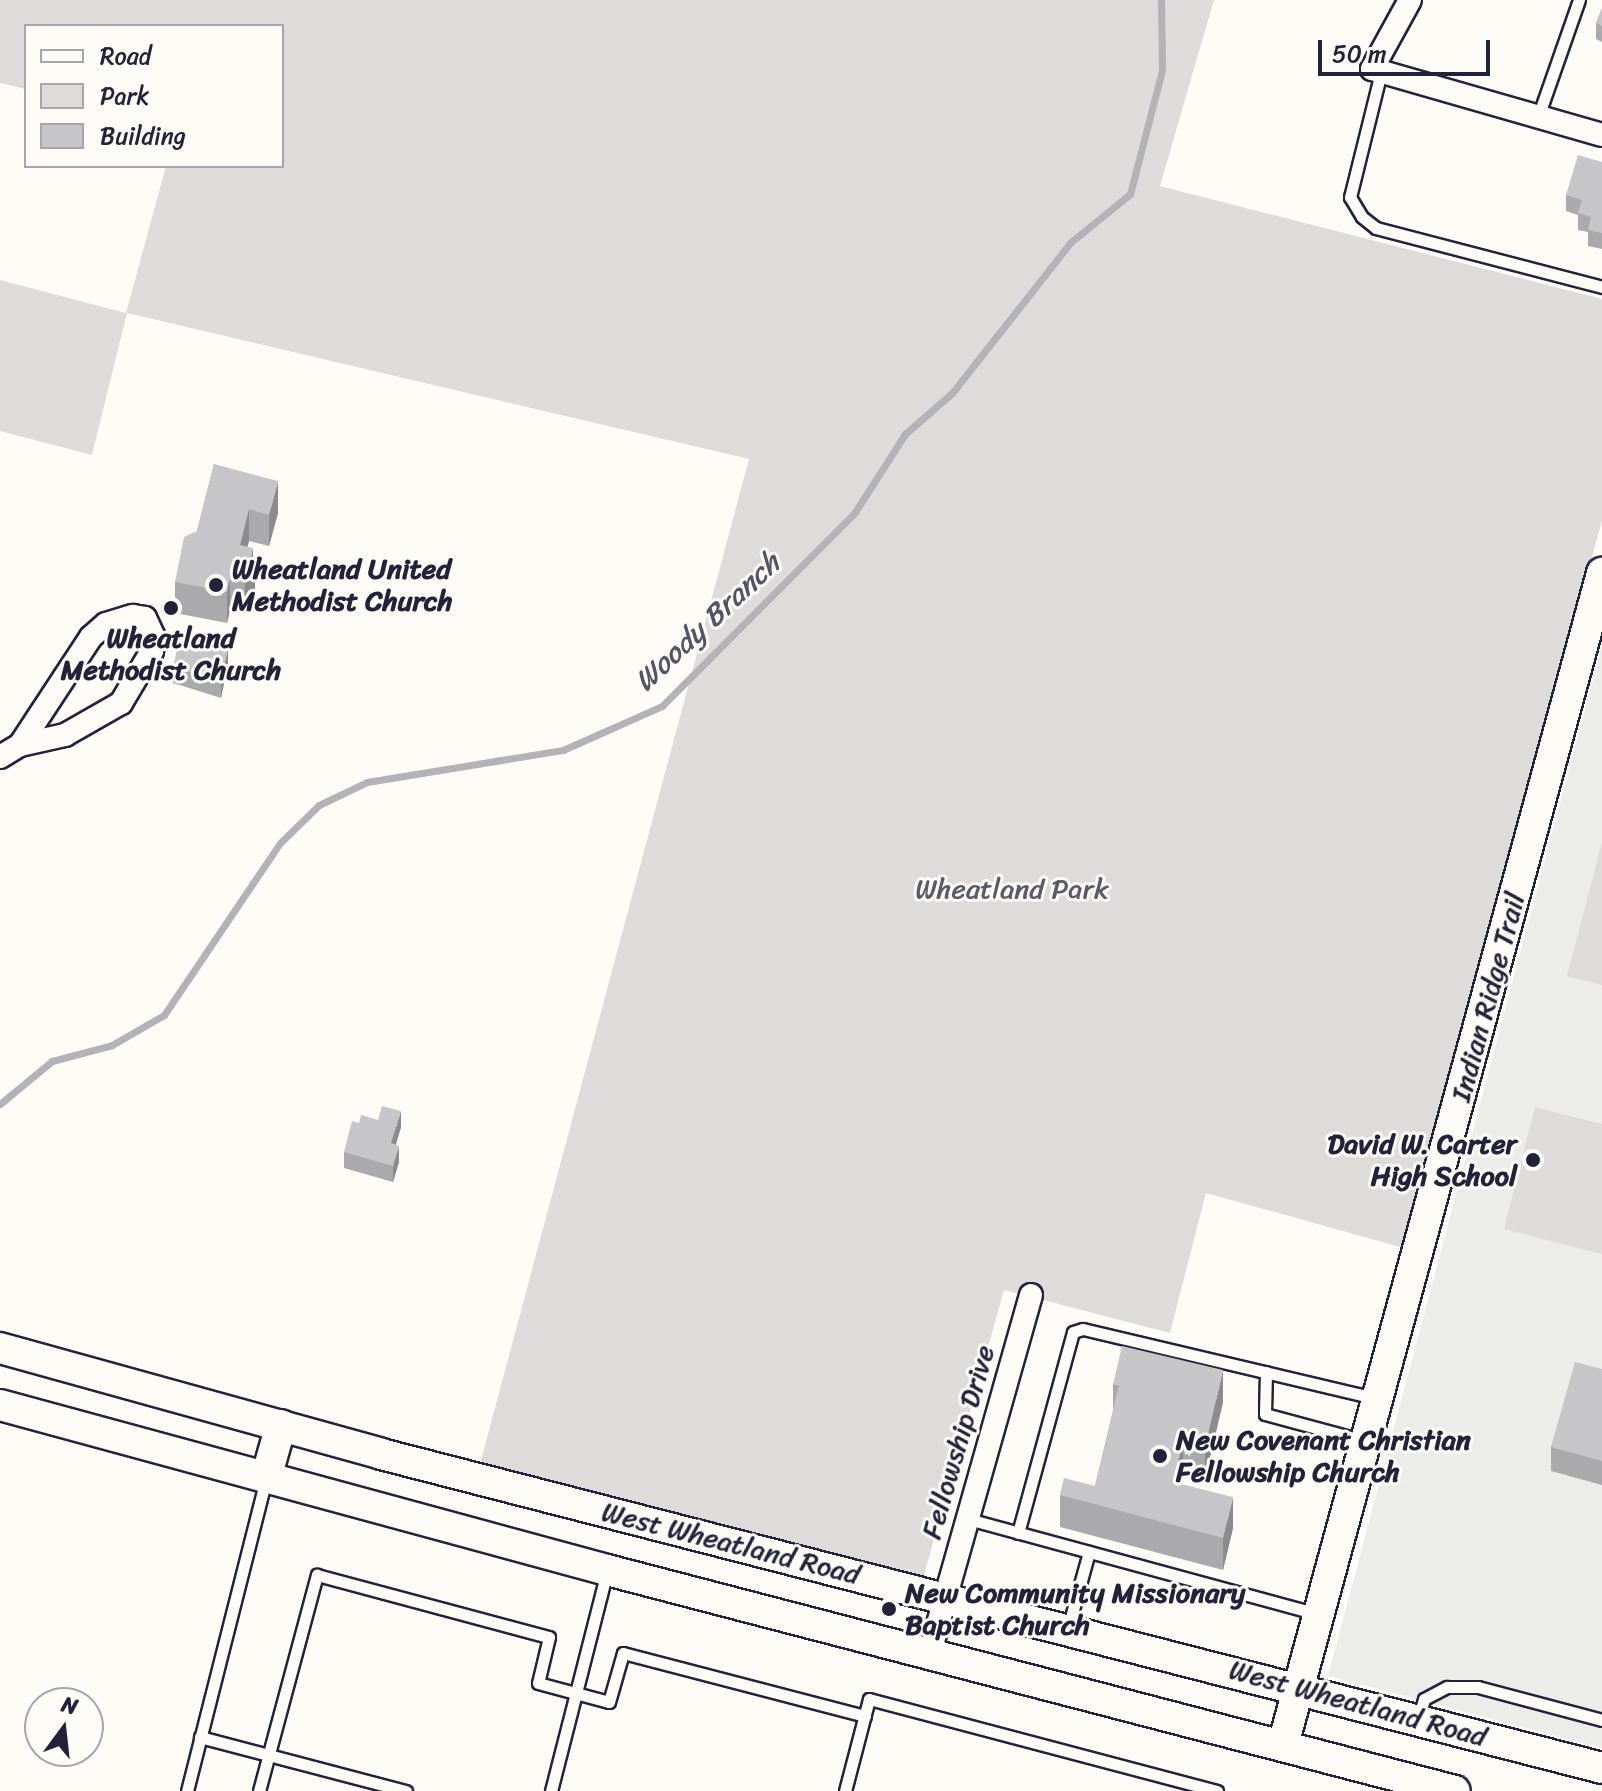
<!DOCTYPE html>
<style>
body{margin:0}
#map{position:relative;width:1602px;height:1791px;overflow:hidden;background:#fdfcf7;font-family:Sriracha,sans-serif}
div>[style]{position:absolute}
[style*='--x']{left:calc(var(--x)*1px);top:calc(var(--y)*1px);width:calc(var(--w)*1px);rotate:calc(var(--a)*1deg)}
.built>*{inset:0;background:#ecece9}
.green>*{inset:0;background:#dddcdb}
.stream>*{height:7px;margin:-3.5px;padding:0 3.5px;transform-origin:3.5px;border-radius:3.5px;background:#b2b2b7}
.roads{filter:drop-shadow(2px 0 #22223b) drop-shadow(-2px 0 #22223b) drop-shadow(0 2px #22223b) drop-shadow(0 -2px #22223b)}
.lane>*{height:11px;margin:-5.5px;padding:0 5.5px;transform-origin:5.5px;border-radius:5.5px;background:#fdfcf7}
.street>*{height:22px;margin:-11px;padding:0 11px;transform-origin:11px;border-radius:11px;background:#fdfcf7}
.secondary>*{height:30px;margin:-15px;padding:0 15px;transform-origin:15px;border-radius:15px;background:#fdfcf7}
.wall>*{inset:0;background:#aaaaac}
.shaded-wall>*{inset:0;background:#8b8b8c}
.building>*{inset:0;background:#c6c6c8}
.dots>*{width:22px;height:22px;translate:-50% -50%;box-sizing:border-box;border:4px solid #fdfcf7;border-radius:50%}
span{translate:-50% -50%;white-space:nowrap;text-align:center;line-height:1.15;-webkit-text-stroke:6px #fdfcf7;paint-order:stroke}
.poi-label{font-size:28px;color:#22223b;font-weight:700}
.left{translate:0 -50%;text-align:left}
.right{translate:-100% -50%;text-align:right}
.park-label{font-size:28px;color:#5a5a6b}
.street-label{font-size:28px;color:#22223b}
.water-label{font-size:30px;color:#545466;font-style:italic}
.legend{position:absolute;left:24px;top:24px;width:260px;height:144px;box-sizing:border-box;background:#fdfcf7;border:2px solid #a5a5ac;margin:0;padding:10px 14px;list-style:none;font-size:24px;color:#22223b}
.legend li{display:flex;align-items:center;gap:16px;height:40px}
.legend b{width:40px;border:2px solid #a5a5ac}
.north{position:absolute;left:24px;top:1687px;width:80px;height:80px;box-sizing:border-box;background:#fdfcf7;border:2px solid #a5a5ac;border-radius:50%;rotate:15deg;font-size:22px;font-weight:700;line-height:32px;text-align:center;color:#22223b}
.north::after{content:'';display:block;margin:auto;width:28px;height:36px;background:#22223b;clip-path:polygon(50% 0,100% 100%,50% 72%,0 100%)}
.scale{position:absolute;left:1318px;top:40px;width:172px;height:36px;box-sizing:border-box;border:4px solid #22223b;border-top:0;padding-left:10px;font-size:24px;line-height:28px;white-space:nowrap;color:#22223b;-webkit-text-stroke:6px #fdfcf7;paint-order:stroke}
</style>
<div id="map">
<div class="built">
<div style="clip-path:polygon(1602px 645px,1602px 1748px,1328px 1676px)"></div>
</div>
<div class="green">
<div style="clip-path:polygon(0 0,1214px 0,1160px 186px,1602px 299px,1602px 520px,1407px 1249px,1206px 1193px,1170px 1333px,1004px 1290px,916px 1604px,473px 1490px,749px 459px,127px 313px,92px 455px,0 431px,0 280px,126px 313px,166px 166px,282px 166px,282px 26px,26px 26px,26px 89px,0 83px)"></div>
<div style="clip-path:polygon(1602px 842px,1602px 985px,1567px 976px)"></div>
<div style="clip-path:polygon(1535px 1107px,1602px 1124px,1602px 1254px,1504px 1229px)"></div>
</div>
<div class="stream">
<div style="--x:0;--y:1104;--w:67;--a:-39.6"></div>
<div style="--x:52;--y:1061;--w:62;--a:-14.9"></div>
<div style="--x:112;--y:1045;--w:60;--a:-30"></div>
<div style="--x:164;--y:1015;--w:207;--a:-56"></div>
<div style="--x:280;--y:843;--w:54;--a:-44.3"></div>
<div style="--x:319;--y:805;--w:53;--a:-25.6"></div>
<div style="--x:367;--y:782;--w:199;--a:-9.3"></div>
<div style="--x:563;--y:750;--w:108;--a:-24"></div>
<div style="--x:662;--y:706;--w:274;--a:-45.1"></div>
<div style="--x:855;--y:512;--w:93;--a:-57.3"></div>
<div style="--x:905;--y:434;--w:62;--a:-41.1"></div>
<div style="--x:952;--y:393;--w:192;--a:-51.8"></div>
<div style="--x:1071;--y:242;--w:76;--a:-39.1"></div>
<div style="--x:1130;--y:194;--w:128;--a:-75.5"></div>
<div style="--x:1162;--y:70;--w:70;--a:-90.8"></div>
</div>
<div class="roads">
<div class="lane">
<div style="--x:1381;--y:72;--w:129;--a:103.9"></div>
<div style="--x:1350;--y:197;--w:23;--a:59"></div>
<div style="--x:1362;--y:217;--w:18;--a:38"></div>
<div style="--x:1376;--y:228;--w:234;--a:14.6"></div>
<div style="--x:1539;--y:114;--w:121;--a:-70.7"></div>
<div style="--x:1266;--y:1372;--w:42;--a:91.4"></div>
<div style="--x:1265;--y:1414;--w:104;--a:15.1"></div>
<div style="--x:968;--y:1519;--w:363;--a:15.2"></div>
<div style="--x:1018;--y:1533;--w:208;--a:-74.7"></div>
<div style="--x:1073;--y:1332;--w:10;--a:-17"></div>
<div style="--x:1083;--y:1329;--w:300;--a:13.3"></div>
<div style="--x:1068;--y:1628;--w:79;--a:-74.6"></div>
<div style="--x:1418;--y:1719;--w:21;--a:-73"></div>
<div style="--x:1424;--y:1699;--w:26;--a:-28"></div>
<div style="--x:1447;--y:1687;--w:31;--a:0"></div>
<div style="--x:1478;--y:1687;--w:128;--a:14.9"></div>
<div style="--x:200;--y:1737;--w:213;--a:14.7"></div>
<div style="--x:187;--y:1791;--w:322;--a:-75.8"></div>
<div style="--x:259;--y:1791;--w:224;--a:-75"></div>
<div style="--x:317;--y:1575;--w:240;--a:15"></div>
<div style="--x:549;--y:1637;--w:47;--a:103.4"></div>
<div style="--x:538;--y:1683;--w:73;--a:15"></div>
<div style="--x:609;--y:1702;--w:51;--a:-74.1"></div>
<div style="--x:623;--y:1653;--w:250;--a:14.6"></div>
<div style="--x:551;--y:1791;--w:227;--a:-75.7"></div>
<div style="--x:845;--y:1791;--w:95;--a:-75.4"></div>
<div style="--x:869;--y:1699;--w:360;--a:14.8"></div>
</div>
<div class="street">
<div style="--x:1410;--y:0;--w:79;--a:118.8"></div>
<div style="--x:1372;--y:69;--w:239;--a:16"></div>
<div style="--x:133;--y:616;--w:12;--a:9"></div>
<div style="--x:145;--y:618;--w:21;--a:65"></div>
<div style="--x:154;--y:637;--w:14;--a:98"></div>
<div style="--x:152;--y:651;--w:61;--a:120.8"></div>
<div style="--x:121;--y:703;--w:64;--a:150.3"></div>
<div style="--x:65;--y:735;--w:46;--a:167.5"></div>
<div style="--x:20;--y:745;--w:129;--a:-56.7"></div>
<div style="--x:91;--y:637;--w:20;--a:-41"></div>
<div style="--x:106;--y:624;--w:28;--a:-17"></div>
<div style="--x:0;--y:757;--w:23;--a:-31"></div>
<div style="--x:930;--y:1652;--w:371;--a:-74.2"></div>
</div>
<div class="secondary">
<div style="--x:0;--y:1348;--w:395;--a:15.5"></div>
<div style="--x:381;--y:1454;--w:1261;--a:14.42"></div>
<div style="--x:0;--y:1405;--w:629;--a:15.21"></div>
<div style="--x:607;--y:1570;--w:876;--a:14.61"></div>
<div style="--x:266;--y:1478;--w:55;--a:-74.2"></div>
<div style="--x:1283;--y:1745;--w:1215;--a:-74.77"></div>
</div>
</div>
<div class="wall">
<div style="clip-path:polygon(1602px 8px,1602px 42px,1596px 39px,1596px 23px)"></div>
<div style="clip-path:polygon(1602px 162px,1602px 249px,1588px 246px,1588px 232px,1578px 230px,1578px 215px,1566px 211px,1566px 195px)"></div>
<div style="clip-path:polygon(214px 464px,278px 513px,269px 546px,249px 541px,247px 546px,253px 560px,255px 592px,245px 613px,230px 610px,227px 623px,175px 613px,175px 582px,197px 531px)"></div>
<div style="clip-path:polygon(190px 649px,228px 663px,221px 698px,173px 683px,173px 667px)"></div>
<div style="clip-path:polygon(359px 1123px,401px 1127px,396px 1145px,399px 1162px,393px 1182px,344px 1168px,344px 1152px)"></div>
<div style="clip-path:polygon(1602px 1369px,1602px 1485px,1551px 1471px,1551px 1447px)"></div>
<div style="clip-path:polygon(1113px 1384px,1223px 1402px,1205px 1479px,1183px 1474px,1180px 1484px,1233px 1528px,1223px 1570px,1060px 1527px,1060px 1495px,1095px 1486px,1113px 1411px)"></div>
</div>
<div class="shaded-wall">
<div style="clip-path:polygon(278px 481px,278px 513px,269px 546px,269px 515px)"></div>
<div style="clip-path:polygon(249px 509px,249px 541px,240px 576px,240px 545px)"></div>
<div style="clip-path:polygon(253px 548px,253px 564px,255px 560px,255px 592px,245px 613px,245px 582px)"></div>
<div style="clip-path:polygon(230px 578px,230px 610px,227px 623px,227px 592px)"></div>
<div style="clip-path:polygon(228px 647px,228px 663px,221px 698px,221px 682px)"></div>
<div style="clip-path:polygon(401px 1111px,401px 1127px,391px 1159px,391px 1143px)"></div>
<div style="clip-path:polygon(399px 1146px,399px 1162px,393px 1182px,393px 1166px)"></div>
<div style="clip-path:polygon(1223px 1370px,1223px 1402px,1205px 1479px,1205px 1447px)"></div>
<div style="clip-path:polygon(1183px 1442px,1183px 1474px,1173px 1514px,1173px 1482px)"></div>
<div style="clip-path:polygon(1233px 1497px,1233px 1528px,1223px 1570px,1223px 1538px)"></div>
</div>
<div class="building">
<div style="clip-path:polygon(1602px 8px,1602px 26px,1596px 23px)"></div>
<div style="clip-path:polygon(1578px 155px,1602px 162px,1602px 233px,1588px 230px,1591px 217px,1578px 213px,1582px 200px,1566px 195px)"></div>
<div style="clip-path:polygon(214px 464px,278px 481px,269px 515px,249px 509px,240px 545px,253px 548px,250px 559px,255px 560px,245px 582px,230px 578px,227px 592px,175px 582px,184px 537px,197px 531px)"></div>
<div style="clip-path:polygon(192px 639px,228px 647px,221px 682px,173px 667px,178px 646px,190px 649px)"></div>
<div style="clip-path:polygon(382px 1106px,401px 1111px,391px 1143px,399px 1146px,393px 1166px,344px 1152px,352px 1121px,359px 1123px,361px 1115px,378px 1120px)"></div>
<div style="clip-path:polygon(1122px 1346px,1223px 1370px,1205px 1447px,1183px 1442px,1173px 1482px,1233px 1497px,1223px 1538px,1060px 1495px,1064px 1478px,1095px 1486px,1119px 1385px,1113px 1384px)"></div>
<div style="clip-path:polygon(1575px 1362px,1602px 1369px,1602px 1461px,1551px 1447px)"></div>
</div>
<div class="dots">
<div style="left:216px;top:585px;background:#22223b"></div>
<div style="left:171px;top:608px;background:#22223b"></div>
<div style="left:1533px;top:1160px;background:#22223b"></div>
<div style="left:1160px;top:1456px;background:#22223b"></div>
<div style="left:889px;top:1609px;background:#22223b"></div>
</div>
<div class="poi-label">
<span class="left" style="left:232px;top:585px">Wheatland United<br>Methodist Church</span>
<span style="left:171px;top:654px">Wheatland<br>Methodist Church</span>
<span class="right" style="left:1517px;top:1160px">David W. Carter<br>High School</span>
<span class="left" style="left:1176px;top:1456px">New Covenant Christian<br>Fellowship Church</span>
<span class="left" style="left:905px;top:1609px">New Community Missionary<br>Baptist Church</span>
</div>
<div class="park-label">
<span style="left:1012px;top:889px">Wheatland Park</span>
</div>
<div class="street-label">
<span style="left:1488px;top:997px;rotate:-75deg">Indian Ridge Trail</span>
<span style="left:958px;top:1442px;rotate:-74deg">Fellowship Drive</span>
<span style="left:731px;top:1543px;rotate:14deg">West Wheatland Road</span>
<span style="left:1358px;top:1703px;rotate:15deg">West Wheatland Road</span>
</div>
<div class="water-label">
<span style="left:707px;top:622px;rotate:-43deg">Woody Branch</span>
</div>
<ul class="legend">
<li><b style="height:10px;background:#fdfcf7"></b>Road</li>
<li><b style="height:22px;background:#dddcdb"></b>Park</li>
<li><b style="height:22px;background:#c6c6c8"></b>Building</li>
</ul>
<div class="north">N</div>
<div class="scale">50 m</div>
</div>
